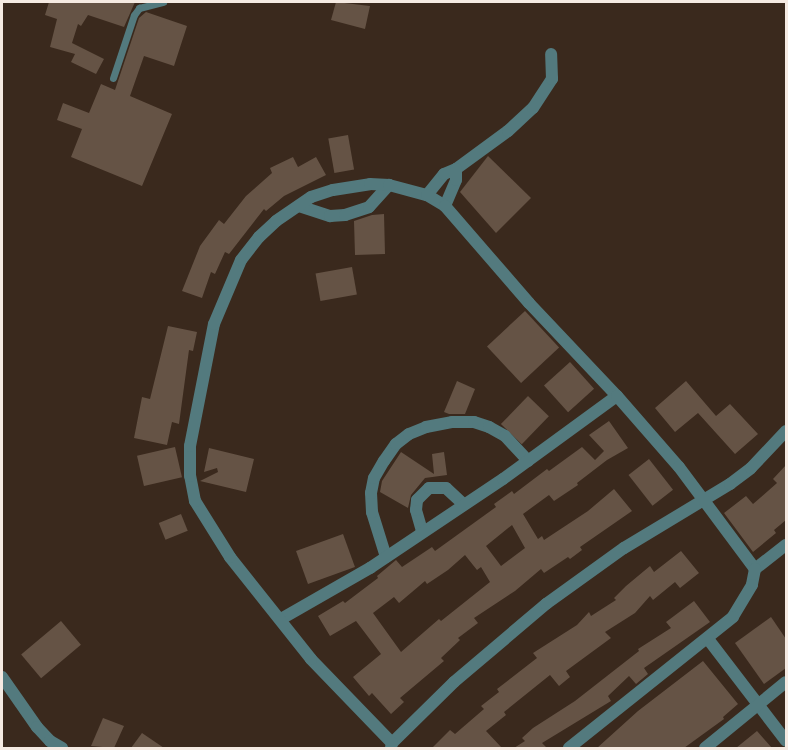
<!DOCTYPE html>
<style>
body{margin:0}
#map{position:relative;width:788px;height:750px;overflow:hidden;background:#3a291d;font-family:"Varela Round",sans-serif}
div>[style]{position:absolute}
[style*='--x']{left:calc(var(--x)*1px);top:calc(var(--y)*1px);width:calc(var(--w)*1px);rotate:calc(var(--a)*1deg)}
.building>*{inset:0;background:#655345;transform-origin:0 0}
.lane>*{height:7px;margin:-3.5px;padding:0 3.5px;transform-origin:3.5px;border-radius:3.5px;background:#537a7e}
.street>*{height:12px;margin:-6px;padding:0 6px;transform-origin:6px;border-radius:6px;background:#537a7e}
span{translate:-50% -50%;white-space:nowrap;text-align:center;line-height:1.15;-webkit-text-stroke:6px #3a291d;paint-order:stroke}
.frame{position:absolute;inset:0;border:3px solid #f5eae2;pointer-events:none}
</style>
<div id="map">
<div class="building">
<div style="clip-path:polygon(49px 2px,135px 2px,124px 27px,88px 15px,81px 26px,78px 24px,72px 43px,104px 59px,96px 74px,71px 62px,75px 54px,50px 47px,57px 19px,45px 15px)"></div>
<div style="clip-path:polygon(336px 2px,370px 6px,365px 29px,331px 20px)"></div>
<div style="clip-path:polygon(146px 12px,187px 26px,174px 66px,144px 56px,130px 96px,172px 114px,142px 186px,71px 157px,82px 129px,57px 120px,63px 103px,89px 113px,101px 84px,115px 90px,139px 18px)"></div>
<div style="left:348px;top:135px;width:35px;height:20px;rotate:80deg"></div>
<div style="clip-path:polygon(488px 156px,531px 198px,496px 233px,460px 192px)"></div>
<div style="clip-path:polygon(293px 157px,298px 167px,316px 157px,326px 175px,284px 196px,266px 211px,264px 209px,229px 254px,225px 252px,215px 274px,211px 272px,202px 298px,182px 291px,200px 246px,219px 220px,224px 224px,246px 196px,272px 173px,270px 168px)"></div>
<div style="clip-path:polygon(384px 214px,385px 254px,355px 255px,354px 221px,372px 215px)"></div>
<div style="left:352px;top:267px;width:28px;height:37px;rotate:80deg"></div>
<div style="left:525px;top:311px;width:50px;height:52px;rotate:47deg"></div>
<div style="clip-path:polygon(168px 326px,197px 332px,193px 351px,189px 350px,179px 424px,172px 422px,167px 445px,134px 438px,142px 397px,150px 399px)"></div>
<div style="left:570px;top:362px;width:36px;height:35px;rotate:48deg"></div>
<div style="clip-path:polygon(457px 381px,475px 389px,465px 414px,449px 414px,444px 412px)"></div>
<div style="clip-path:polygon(686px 381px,716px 416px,730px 404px,758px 434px,735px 454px,698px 413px,675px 432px,655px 408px)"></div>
<div style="left:528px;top:396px;width:29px;height:39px;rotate:44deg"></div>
<div style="clip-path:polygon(evenodd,609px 421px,628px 448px,607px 460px,577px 483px,578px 485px,554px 501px,549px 495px,523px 514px,538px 539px,542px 536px,544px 540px,588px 511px,614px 489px,632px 511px,580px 547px,582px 550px,570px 559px,568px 557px,544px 573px,541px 569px,515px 591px,474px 618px,478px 623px,458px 638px,460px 640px,441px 658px,444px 661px,400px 698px,404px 702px,391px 714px,372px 693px,369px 696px,353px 677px,381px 654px,356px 621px,330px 636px,318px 616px,343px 601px,345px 603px,378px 578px,377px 576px,396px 560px,402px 567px,432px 547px,435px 551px,496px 507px,494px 504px,512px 491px,514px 494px,547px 469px,549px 471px,582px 447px,595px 460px,604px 451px,589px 435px,609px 421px,512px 525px,525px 548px,501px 566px,486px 546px,512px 525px,609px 421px,465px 555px,477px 570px,481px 567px,490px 582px,441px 621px,439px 619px,401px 652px,373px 613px,394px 597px,399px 603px,425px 581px,427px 584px,448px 570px,465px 555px)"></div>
<div style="left:175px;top:447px;width:31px;height:39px;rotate:77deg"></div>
<div style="clip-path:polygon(209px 448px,254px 459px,246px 492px,200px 481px,218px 472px,217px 468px,204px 472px)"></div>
<div style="clip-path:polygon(401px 452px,434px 474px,432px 454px,444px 452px,447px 475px,425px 478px,411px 495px,408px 508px,380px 492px,382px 481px)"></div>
<div style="left:649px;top:459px;width:39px;height:26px;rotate:52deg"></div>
<div style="clip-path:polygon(786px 465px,786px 520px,774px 530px,776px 533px,753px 552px,724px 513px,746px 496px,753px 504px,777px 483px,773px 479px)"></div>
<div style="left:181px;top:514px;width:18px;height:24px;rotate:68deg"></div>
<div style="left:343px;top:534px;width:35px;height:50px;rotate:70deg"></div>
<div style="clip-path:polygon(681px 551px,699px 573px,680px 588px,675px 582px,653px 600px,650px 596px,635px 613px,605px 632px,611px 638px,566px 671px,570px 677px,559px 686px,550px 675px,504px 712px,506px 715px,486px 731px,502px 748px,432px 748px,450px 730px,455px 734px,484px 709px,481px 706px,499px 692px,497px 689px,537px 658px,533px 653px,577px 625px,589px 612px,591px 616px,616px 600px,614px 598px,626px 586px,650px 566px,654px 572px)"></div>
<div style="clip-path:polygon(694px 601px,710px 622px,644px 668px,648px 674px,636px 684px,629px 676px,608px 696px,611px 701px,542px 743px,547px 748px,514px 748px,525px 741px,522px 738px,533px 728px,575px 701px,639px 651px,638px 649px,671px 628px,666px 622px)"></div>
<div style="clip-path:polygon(771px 617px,786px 639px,786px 668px,764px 684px,735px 643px)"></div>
<div style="left:61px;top:621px;width:31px;height:52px;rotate:50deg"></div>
<div style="clip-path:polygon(703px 661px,738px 704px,723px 717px,724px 719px,684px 748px,597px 748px,638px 711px)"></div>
<div style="clip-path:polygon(103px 718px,124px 726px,114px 748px,91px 746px)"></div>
<div style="clip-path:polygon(757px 731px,772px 748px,736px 748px)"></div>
<div style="clip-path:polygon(142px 733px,164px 748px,131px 748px)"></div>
</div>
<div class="lane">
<div style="--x:113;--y:78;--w:66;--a:-71.6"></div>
<div style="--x:134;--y:15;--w:9;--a:-54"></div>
<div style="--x:139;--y:8;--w:25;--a:-14"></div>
</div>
<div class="street">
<div style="--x:427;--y:195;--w:27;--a:-51"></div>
<div style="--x:444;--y:174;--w:13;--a:-23"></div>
<div style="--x:456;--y:169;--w:64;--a:-36.2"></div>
<div style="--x:508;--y:131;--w:34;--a:-43"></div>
<div style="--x:533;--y:108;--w:35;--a:-57"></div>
<div style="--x:552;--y:79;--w:25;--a:-92"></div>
<div style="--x:299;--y:206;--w:33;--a:18"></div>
<div style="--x:330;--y:216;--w:15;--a:-4"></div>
<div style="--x:345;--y:215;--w:25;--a:-18"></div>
<div style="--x:369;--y:207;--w:30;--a:-48"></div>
<div style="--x:445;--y:206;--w:28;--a:-67"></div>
<div style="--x:456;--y:180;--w:11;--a:-90"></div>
<div style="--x:422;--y:531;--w:22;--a:-106"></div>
<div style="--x:416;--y:510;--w:10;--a:-84"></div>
<div style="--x:417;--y:500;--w:17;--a:-45"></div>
<div style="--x:429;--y:488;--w:17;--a:0"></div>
<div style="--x:446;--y:488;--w:23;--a:43"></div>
<div style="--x:386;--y:557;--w:47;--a:-107.3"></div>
<div style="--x:372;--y:512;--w:19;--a:-93"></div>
<div style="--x:371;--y:493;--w:15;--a:-79"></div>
<div style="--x:374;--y:478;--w:20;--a:-60"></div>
<div style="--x:384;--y:461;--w:21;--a:-55"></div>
<div style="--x:396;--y:444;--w:16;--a:-38"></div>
<div style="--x:409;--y:434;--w:18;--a:-22"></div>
<div style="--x:426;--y:427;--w:26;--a:-11"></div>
<div style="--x:452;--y:422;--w:22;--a:0"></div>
<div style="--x:474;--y:422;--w:16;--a:18"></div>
<div style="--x:489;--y:427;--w:18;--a:29"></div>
<div style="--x:505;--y:436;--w:34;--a:47"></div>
<div style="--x:755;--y:569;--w:39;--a:-38"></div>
<div style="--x:281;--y:619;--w:103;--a:-29.8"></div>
<div style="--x:370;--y:568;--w:160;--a:-33.8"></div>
<div style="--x:503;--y:479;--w:141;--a:-36.1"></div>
<div style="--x:708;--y:639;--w:128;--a:52.6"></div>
<div style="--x:2;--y:677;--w:61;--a:55"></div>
<div style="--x:37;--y:727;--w:19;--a:47"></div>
<div style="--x:50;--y:741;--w:14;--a:30"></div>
<div style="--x:392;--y:743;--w:87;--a:-44.5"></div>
<div style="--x:454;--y:682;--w:121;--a:-40.3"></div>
<div style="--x:546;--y:604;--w:96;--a:-35.7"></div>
<div style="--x:624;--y:548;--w:124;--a:-31.1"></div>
<div style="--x:730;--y:484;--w:26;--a:-37"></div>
<div style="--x:751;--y:468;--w:51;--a:-46.6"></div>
<div style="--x:391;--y:748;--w:5;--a:-79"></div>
<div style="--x:392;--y:743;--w:117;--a:-134"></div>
<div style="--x:311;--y:659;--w:130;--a:-128.5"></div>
<div style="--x:230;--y:557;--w:66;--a:-122"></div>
<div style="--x:195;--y:501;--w:25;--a:-101"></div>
<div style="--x:190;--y:476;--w:30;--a:-90"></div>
<div style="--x:190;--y:446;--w:124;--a:-78.9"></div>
<div style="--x:214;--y:324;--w:69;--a:-67.1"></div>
<div style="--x:241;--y:260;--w:29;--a:-52"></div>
<div style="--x:259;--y:237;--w:23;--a:-43"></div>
<div style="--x:276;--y:221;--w:42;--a:-34.4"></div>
<div style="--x:311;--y:197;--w:23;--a:-18"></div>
<div style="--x:333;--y:190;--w:37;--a:-9"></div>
<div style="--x:370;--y:184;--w:19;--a:3"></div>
<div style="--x:389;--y:185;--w:39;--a:15"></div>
<div style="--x:427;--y:195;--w:21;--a:31"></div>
<div style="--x:445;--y:206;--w:128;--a:49.1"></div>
<div style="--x:529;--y:303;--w:128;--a:46.6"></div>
<div style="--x:617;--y:396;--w:94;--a:48.9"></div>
<div style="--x:679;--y:467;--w:127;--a:53.3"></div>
<div style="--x:755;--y:569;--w:16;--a:101"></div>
<div style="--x:752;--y:585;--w:37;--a:121"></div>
<div style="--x:733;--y:617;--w:210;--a:141.4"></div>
<div style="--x:705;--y:748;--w:104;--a:-39.2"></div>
</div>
<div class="frame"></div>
</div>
